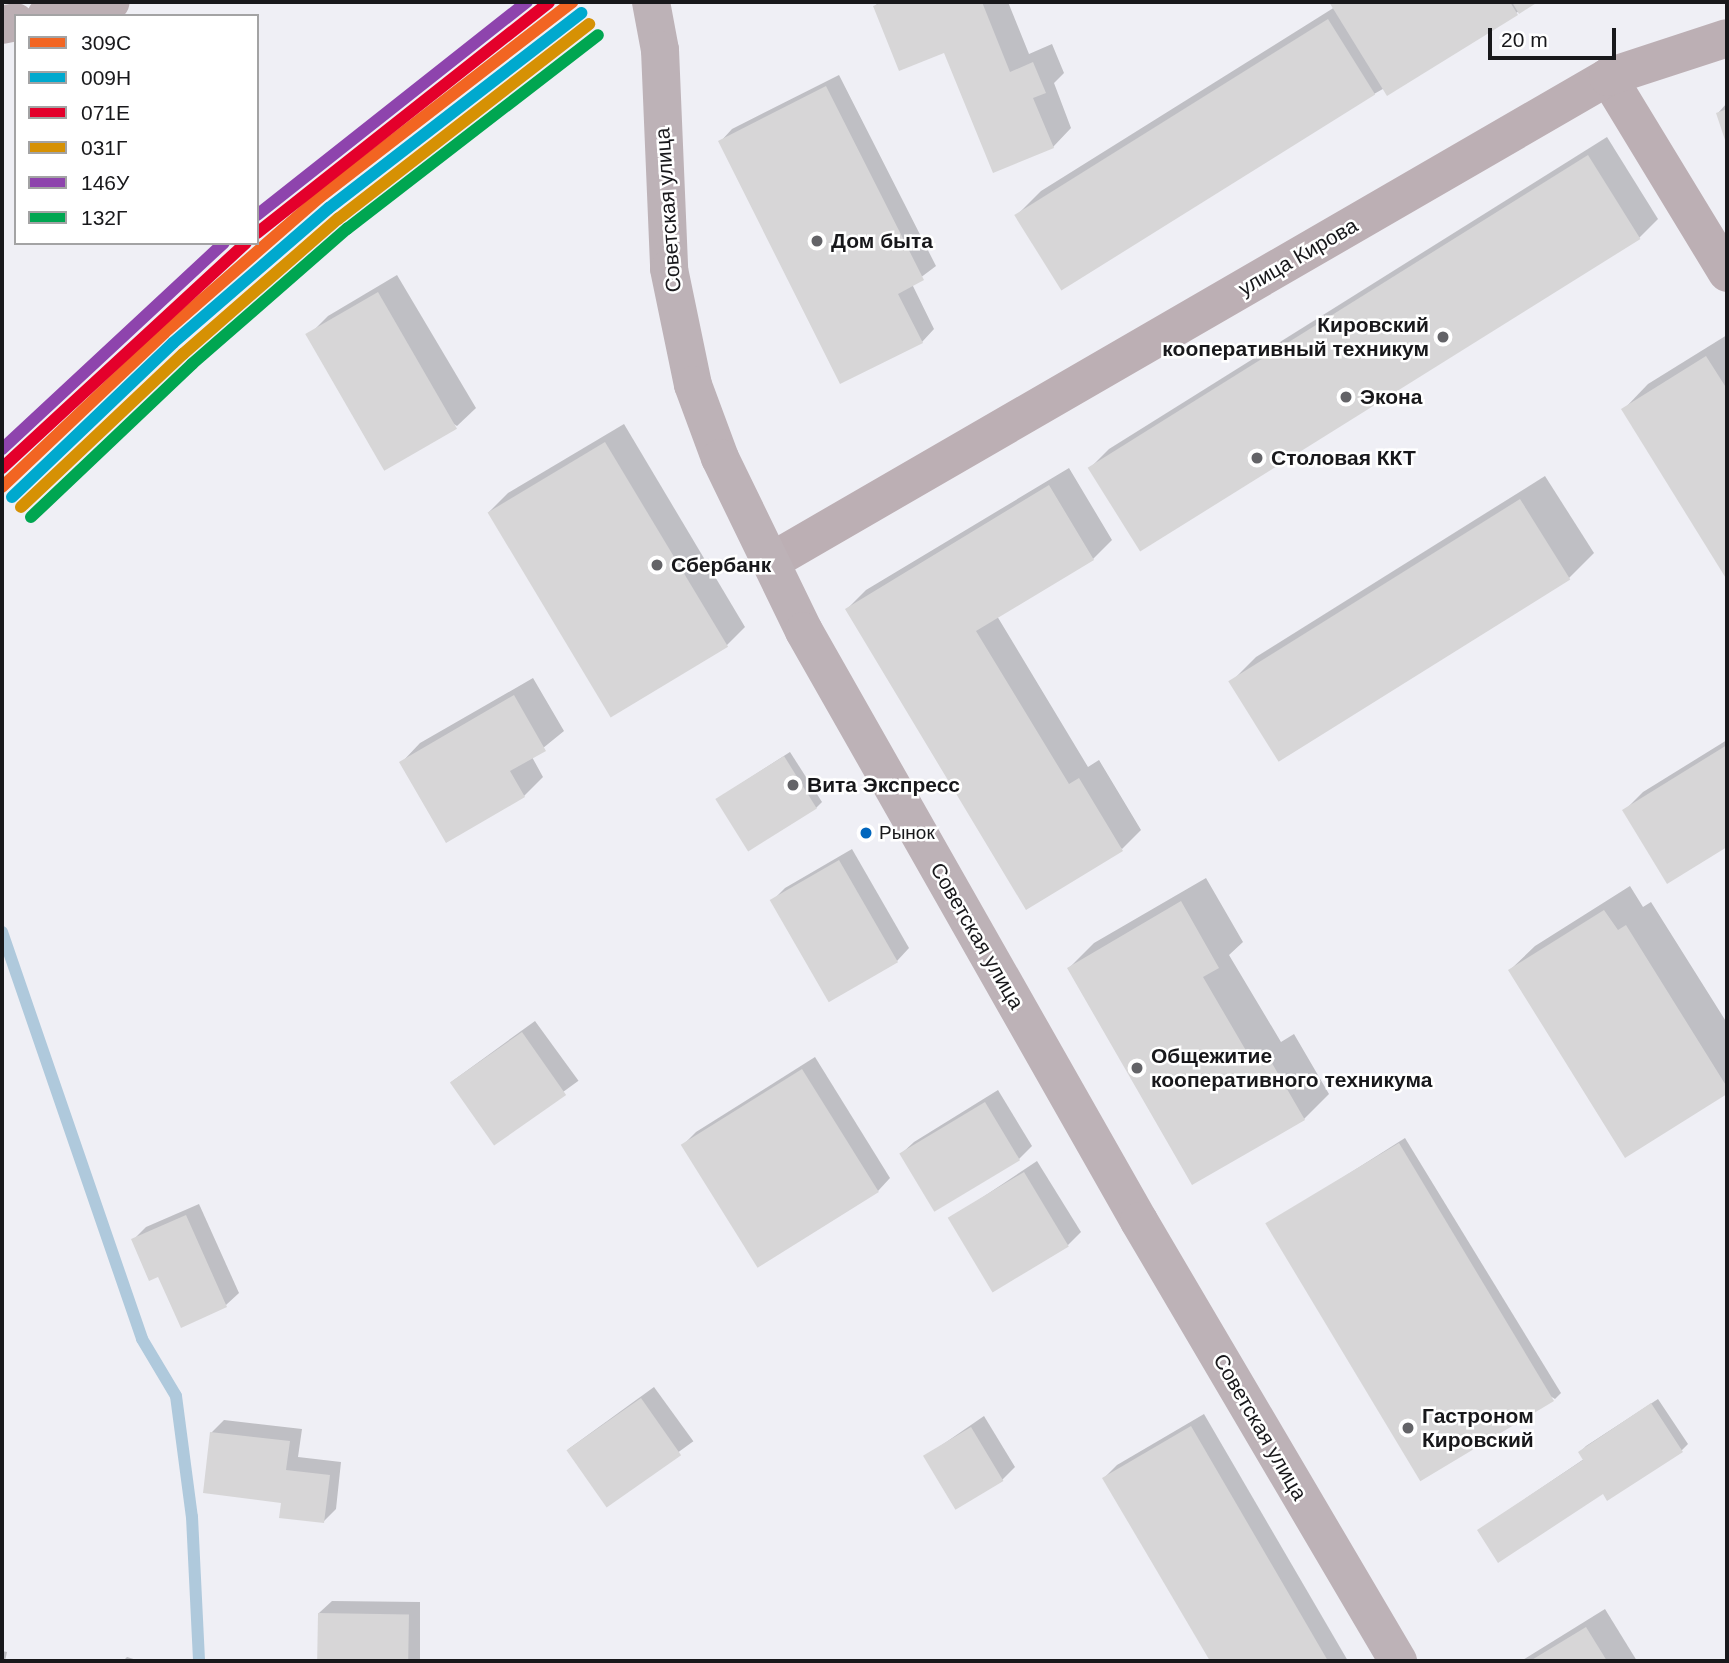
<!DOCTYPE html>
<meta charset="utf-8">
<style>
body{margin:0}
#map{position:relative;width:1729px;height:1663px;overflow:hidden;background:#efeff5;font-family:Arial,sans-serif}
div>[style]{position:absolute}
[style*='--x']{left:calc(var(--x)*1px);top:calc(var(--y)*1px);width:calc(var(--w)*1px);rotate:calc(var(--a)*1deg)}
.shadow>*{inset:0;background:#0003;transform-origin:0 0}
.stream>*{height:12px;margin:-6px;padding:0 6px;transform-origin:6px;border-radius:6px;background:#afc9dc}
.building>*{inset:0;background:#d7d6d7;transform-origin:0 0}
.minor>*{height:38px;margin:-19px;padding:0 19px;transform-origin:19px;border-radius:19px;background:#bcafb4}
.major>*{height:38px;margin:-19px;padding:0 19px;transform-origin:19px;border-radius:19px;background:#bdb2b7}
.rail-1>*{height:12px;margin:-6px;padding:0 6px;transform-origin:6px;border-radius:6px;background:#f26522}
.rail-2>*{height:12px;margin:-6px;padding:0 6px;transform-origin:6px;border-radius:6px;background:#00a9ce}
.rail-3>*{height:12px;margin:-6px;padding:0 6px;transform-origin:6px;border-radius:6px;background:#e4002b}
.rail-4>*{height:12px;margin:-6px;padding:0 6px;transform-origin:6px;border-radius:6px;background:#d69104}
.rail-5>*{height:12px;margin:-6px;padding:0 6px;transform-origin:6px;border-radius:6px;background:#8e44ad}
.rail-6>*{height:12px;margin:-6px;padding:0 6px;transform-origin:6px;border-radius:6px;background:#00a651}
.dots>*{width:19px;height:19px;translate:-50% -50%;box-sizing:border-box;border:4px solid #fff;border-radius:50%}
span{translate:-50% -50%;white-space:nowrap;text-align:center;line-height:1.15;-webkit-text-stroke:5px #fff;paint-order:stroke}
.bus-label{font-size:19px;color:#18181b}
.left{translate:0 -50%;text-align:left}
.street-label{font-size:21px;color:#18181b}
.poi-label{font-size:21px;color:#18181b;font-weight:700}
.right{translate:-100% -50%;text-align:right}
.frame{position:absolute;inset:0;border:4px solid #18181b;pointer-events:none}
.legend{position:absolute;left:14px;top:14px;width:245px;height:231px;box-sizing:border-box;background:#fff;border:2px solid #a3a3a4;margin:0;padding:9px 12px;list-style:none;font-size:21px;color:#18181b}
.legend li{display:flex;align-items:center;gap:14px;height:35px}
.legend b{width:35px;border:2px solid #a3a3a4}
.scale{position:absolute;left:1488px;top:28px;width:128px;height:32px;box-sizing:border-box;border:4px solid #18181b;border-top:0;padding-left:9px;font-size:21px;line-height:24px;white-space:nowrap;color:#18181b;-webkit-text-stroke:5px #fff;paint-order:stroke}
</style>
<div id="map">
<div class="shadow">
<div style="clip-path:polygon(879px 2px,1008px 2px,1029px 54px,1052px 44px,1064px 73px,1054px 83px,1071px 128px,1053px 147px,944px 50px,875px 6px)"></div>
<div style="clip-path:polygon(1332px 2px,1535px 2px,1374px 94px,1017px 215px,1041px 191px,1335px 7px)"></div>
<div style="clip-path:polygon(839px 75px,936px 266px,912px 284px,934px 329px,922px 342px,720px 142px,732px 129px)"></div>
<div style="clip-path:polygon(1727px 103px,1727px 142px,1718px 113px)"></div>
<div style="clip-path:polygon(1607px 137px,1658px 219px,1639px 238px,1090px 468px,1109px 449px)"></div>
<div style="clip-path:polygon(397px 275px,476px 408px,457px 426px,309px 335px,328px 316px)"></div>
<div style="clip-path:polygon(1727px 335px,1727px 576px,1624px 409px,1648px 384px)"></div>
<div style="clip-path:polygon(624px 424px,745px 627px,726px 646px,489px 512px,508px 493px)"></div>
<div style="clip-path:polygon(1069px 468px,1112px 540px,1093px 559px,997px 616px,1088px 767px,1099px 760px,1141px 830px,1122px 849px,847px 609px,866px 590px)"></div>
<div style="clip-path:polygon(1545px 476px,1594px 553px,1569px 578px,1280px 759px,1231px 682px,1256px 657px)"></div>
<div style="clip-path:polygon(533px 678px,564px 731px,532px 757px,543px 777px,524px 796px,402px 762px,420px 743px)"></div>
<div style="clip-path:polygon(1727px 740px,1727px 845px,1668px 882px,1624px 811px,1643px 792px)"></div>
<div style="clip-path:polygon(790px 752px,822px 802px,816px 808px,717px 799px)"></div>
<div style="clip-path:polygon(852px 849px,909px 948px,897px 961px,772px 901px,785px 888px)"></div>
<div style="clip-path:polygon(1206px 878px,1243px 942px,1229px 955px,1281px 1042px,1294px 1034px,1329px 1094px,1304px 1119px,1069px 968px,1094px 943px)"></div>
<div style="clip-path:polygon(1630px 886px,1643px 907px,1651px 902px,1727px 1023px,1727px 1092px,1626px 1155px,1510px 970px,1535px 946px)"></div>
<div style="left:535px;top:1021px;width:74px;height:104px;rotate:54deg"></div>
<div style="clip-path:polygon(815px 1057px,890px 1178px,878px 1191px,683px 1145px,696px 1132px)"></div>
<div style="clip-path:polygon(998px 1090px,1032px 1146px,1019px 1159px,901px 1154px,914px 1142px)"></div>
<div style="clip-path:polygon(1405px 1138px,1561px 1393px,1555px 1399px,1268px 1225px)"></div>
<div style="clip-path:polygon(1037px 1161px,1081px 1232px,1068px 1245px,950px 1219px)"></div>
<div style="clip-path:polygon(199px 1204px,239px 1293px,226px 1305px,159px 1275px,133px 1240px,146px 1227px)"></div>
<div style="left:654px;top:1387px;width:67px;height:106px;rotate:54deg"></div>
<div style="clip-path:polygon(1658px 1399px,1688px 1444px,1682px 1450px,1608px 1499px,1604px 1492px,1479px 1530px,1584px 1459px,1580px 1452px,1586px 1446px)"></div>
<div style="clip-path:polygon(1204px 1414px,1348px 1661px,1212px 1661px,1104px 1478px,1117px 1465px)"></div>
<div style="clip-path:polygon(984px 1416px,1015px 1467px,1002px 1480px,926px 1456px)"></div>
<div style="clip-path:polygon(224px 1420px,302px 1429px,298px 1457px,341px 1462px,336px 1509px,324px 1521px,283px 1501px,211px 1433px)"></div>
<div style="clip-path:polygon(332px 1601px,420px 1602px,420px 1661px,319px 1661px,319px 1613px)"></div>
<div style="clip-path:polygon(1605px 1609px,1637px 1661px,1521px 1661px)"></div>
<div style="clip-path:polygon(2px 1651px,7px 1652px,5px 1661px,2px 1661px)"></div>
<div style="clip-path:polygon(127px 1657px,140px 1661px,123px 1661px)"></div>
</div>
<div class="stream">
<div style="--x:2;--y:932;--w:430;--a:71"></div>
<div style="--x:142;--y:1339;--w:66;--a:59.2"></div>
<div style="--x:176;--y:1396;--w:122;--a:82.5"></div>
<div style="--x:192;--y:1517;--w:144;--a:87.2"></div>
</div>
<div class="building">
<div style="clip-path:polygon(883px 2px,982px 2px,1010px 72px,1033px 62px,1046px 93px,1033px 98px,1054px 148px,993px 173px,944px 53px,899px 71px,873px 6px)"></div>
<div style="clip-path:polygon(1329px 2px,1510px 2px,1518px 15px,1387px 96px)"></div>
<div style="clip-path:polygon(1512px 2px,1538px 2px,1519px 14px)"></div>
<div style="left:1328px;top:19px;width:89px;height:370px;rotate:58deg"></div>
<div style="clip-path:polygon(826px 86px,924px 280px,898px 294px,923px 343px,840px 384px,718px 141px)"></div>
<div style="clip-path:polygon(1727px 109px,1727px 146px,1716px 113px)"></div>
<div style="left:1588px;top:155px;width:99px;height:590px;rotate:58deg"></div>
<div style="left:378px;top:292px;width:158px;height:84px;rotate:60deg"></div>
<div style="clip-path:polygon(1706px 356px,1727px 389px,1727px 580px,1621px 409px)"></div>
<div style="left:605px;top:442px;width:239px;height:137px;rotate:59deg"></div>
<div style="clip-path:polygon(1049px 485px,1094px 560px,976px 631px,1069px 784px,1079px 778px,1123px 851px,1026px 910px,845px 609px)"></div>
<div style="left:1520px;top:499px;width:95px;height:344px;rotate:58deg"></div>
<div style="clip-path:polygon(514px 695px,546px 751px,510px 771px,525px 797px,446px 843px,399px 762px)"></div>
<div style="clip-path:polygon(1727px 745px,1727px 847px,1667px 884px,1622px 810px)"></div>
<div style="left:784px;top:756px;width:62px;height:81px;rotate:58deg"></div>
<div style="left:839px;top:860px;width:118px;height:80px;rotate:60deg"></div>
<div style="clip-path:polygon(1181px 901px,1219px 968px,1203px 977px,1255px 1066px,1269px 1058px,1305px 1120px,1192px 1185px,1067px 968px)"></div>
<div style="clip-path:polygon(1604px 910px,1618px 930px,1626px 925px,1727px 1087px,1727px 1094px,1625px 1158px,1508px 970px)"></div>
<div style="left:522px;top:1032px;width:77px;height:88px;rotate:55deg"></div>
<div style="left:802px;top:1069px;width:145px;height:143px;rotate:58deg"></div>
<div style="left:985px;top:1102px;width:68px;height:100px;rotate:59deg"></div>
<div style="left:1399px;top:1143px;width:301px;height:156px;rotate:59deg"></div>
<div style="left:1024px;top:1172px;width:87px;height:89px;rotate:59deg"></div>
<div style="clip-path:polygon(186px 1215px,227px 1307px,181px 1328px,158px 1277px,149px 1281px,131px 1239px)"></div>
<div style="left:641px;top:1398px;width:70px;height:91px;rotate:55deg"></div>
<div style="clip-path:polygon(1651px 1403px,1683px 1452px,1607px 1501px,1603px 1494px,1498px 1563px,1477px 1530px,1583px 1460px,1578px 1452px)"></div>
<div style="clip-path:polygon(1191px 1426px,1328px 1661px,1210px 1661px,1102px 1478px)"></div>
<div style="left:971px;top:1427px;width:63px;height:56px;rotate:59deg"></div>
<div style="clip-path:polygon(210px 1432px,290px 1441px,286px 1470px,330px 1475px,324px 1523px,279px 1518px,281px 1503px,203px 1493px)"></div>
<div style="left:318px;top:1613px;width:91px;height:48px;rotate:1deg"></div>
<div style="clip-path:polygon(1586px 1627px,1607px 1661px,1530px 1661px)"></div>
</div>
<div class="minor">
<div style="--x:46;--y:16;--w:66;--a:-12.2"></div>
<div style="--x:2;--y:25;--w:14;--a:-12"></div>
<div style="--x:1608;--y:77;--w:229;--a:58.7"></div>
<div style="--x:770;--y:562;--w:968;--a:-30.06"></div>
<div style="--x:1608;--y:77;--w:125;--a:-18.1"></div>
</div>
<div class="major">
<div style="--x:651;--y:2;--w:49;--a:79.4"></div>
<div style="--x:660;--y:50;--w:219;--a:87.6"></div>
<div style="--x:669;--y:269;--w:118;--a:78.3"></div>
<div style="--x:693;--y:385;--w:78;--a:69.7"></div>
<div style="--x:720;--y:458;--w:192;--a:64.1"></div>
<div style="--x:804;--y:631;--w:678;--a:60.41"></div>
<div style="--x:1139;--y:1221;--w:511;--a:59.52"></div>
</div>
<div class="rail-1">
<div style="--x:2;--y:487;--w:224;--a:-43.5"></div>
<div style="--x:164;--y:333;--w:207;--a:-41.1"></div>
<div style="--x:320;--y:197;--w:319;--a:-37.7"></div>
</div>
<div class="rail-2">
<div style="--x:12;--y:497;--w:223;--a:-43.7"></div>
<div style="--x:173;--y:343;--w:206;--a:-40.9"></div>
<div style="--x:329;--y:208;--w:319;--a:-37.7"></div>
</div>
<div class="rail-3">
<div style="--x:257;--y:233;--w:372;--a:-38.3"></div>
<div style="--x:2;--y:468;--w:332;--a:-42.7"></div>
</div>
<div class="rail-4">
<div style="--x:21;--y:507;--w:223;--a:-43.4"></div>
<div style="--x:183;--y:354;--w:206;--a:-41.1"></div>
<div style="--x:338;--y:219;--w:318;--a:-37.8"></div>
</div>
<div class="rail-5">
<div style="--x:257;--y:215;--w:344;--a:-38.3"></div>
<div style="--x:2;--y:449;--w:303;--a:-42.9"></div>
</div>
<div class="rail-6">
<div style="--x:31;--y:517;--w:222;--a:-43.5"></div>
<div style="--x:192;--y:364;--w:206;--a:-41.1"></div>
<div style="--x:347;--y:229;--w:317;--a:-37.7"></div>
</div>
<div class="dots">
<div style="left:817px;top:241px;background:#636367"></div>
<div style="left:1443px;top:337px;background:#636367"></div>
<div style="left:1346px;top:397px;background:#636367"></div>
<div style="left:1257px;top:458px;background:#636367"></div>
<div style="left:657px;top:565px;background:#636367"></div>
<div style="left:793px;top:785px;background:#636367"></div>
<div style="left:866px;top:833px;background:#0065bd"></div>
<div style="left:1137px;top:1068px;background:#636367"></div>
<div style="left:1408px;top:1428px;background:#636367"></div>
</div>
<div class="bus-label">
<span class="left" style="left:879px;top:833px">Рынок</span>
</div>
<div class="street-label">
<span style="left:668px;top:210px;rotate:-94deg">Советская улица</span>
<span style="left:1298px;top:257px;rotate:-30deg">улица Кирова</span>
<span style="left:977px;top:936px;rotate:60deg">Советская улица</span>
<span style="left:1260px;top:1427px;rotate:60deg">Советская улица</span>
</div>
<div class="poi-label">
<span class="left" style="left:831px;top:241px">Дом быта</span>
<span class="right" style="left:1429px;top:337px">Кировский<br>кооперативный техникум</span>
<span class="left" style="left:1360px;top:397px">Экона</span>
<span class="left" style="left:1271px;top:458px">Столовая ККТ</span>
<span class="left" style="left:671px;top:565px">Сбербанк</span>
<span class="left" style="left:807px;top:785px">Вита Экспресс</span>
<span class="left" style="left:1151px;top:1068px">Общежитие<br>кооперативного техникума</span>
<span class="left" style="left:1422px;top:1428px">Гастроном<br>Кировский</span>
</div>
<div class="frame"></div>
<ul class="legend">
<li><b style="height:9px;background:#f26522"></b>309С</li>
<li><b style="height:9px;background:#00a9ce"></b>009Н</li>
<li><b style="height:9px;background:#e4002b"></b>071Е</li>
<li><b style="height:9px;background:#d69104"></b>031Г</li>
<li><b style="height:9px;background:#8e44ad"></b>146У</li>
<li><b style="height:9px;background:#00a651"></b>132Г</li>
</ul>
<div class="scale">20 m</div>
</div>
